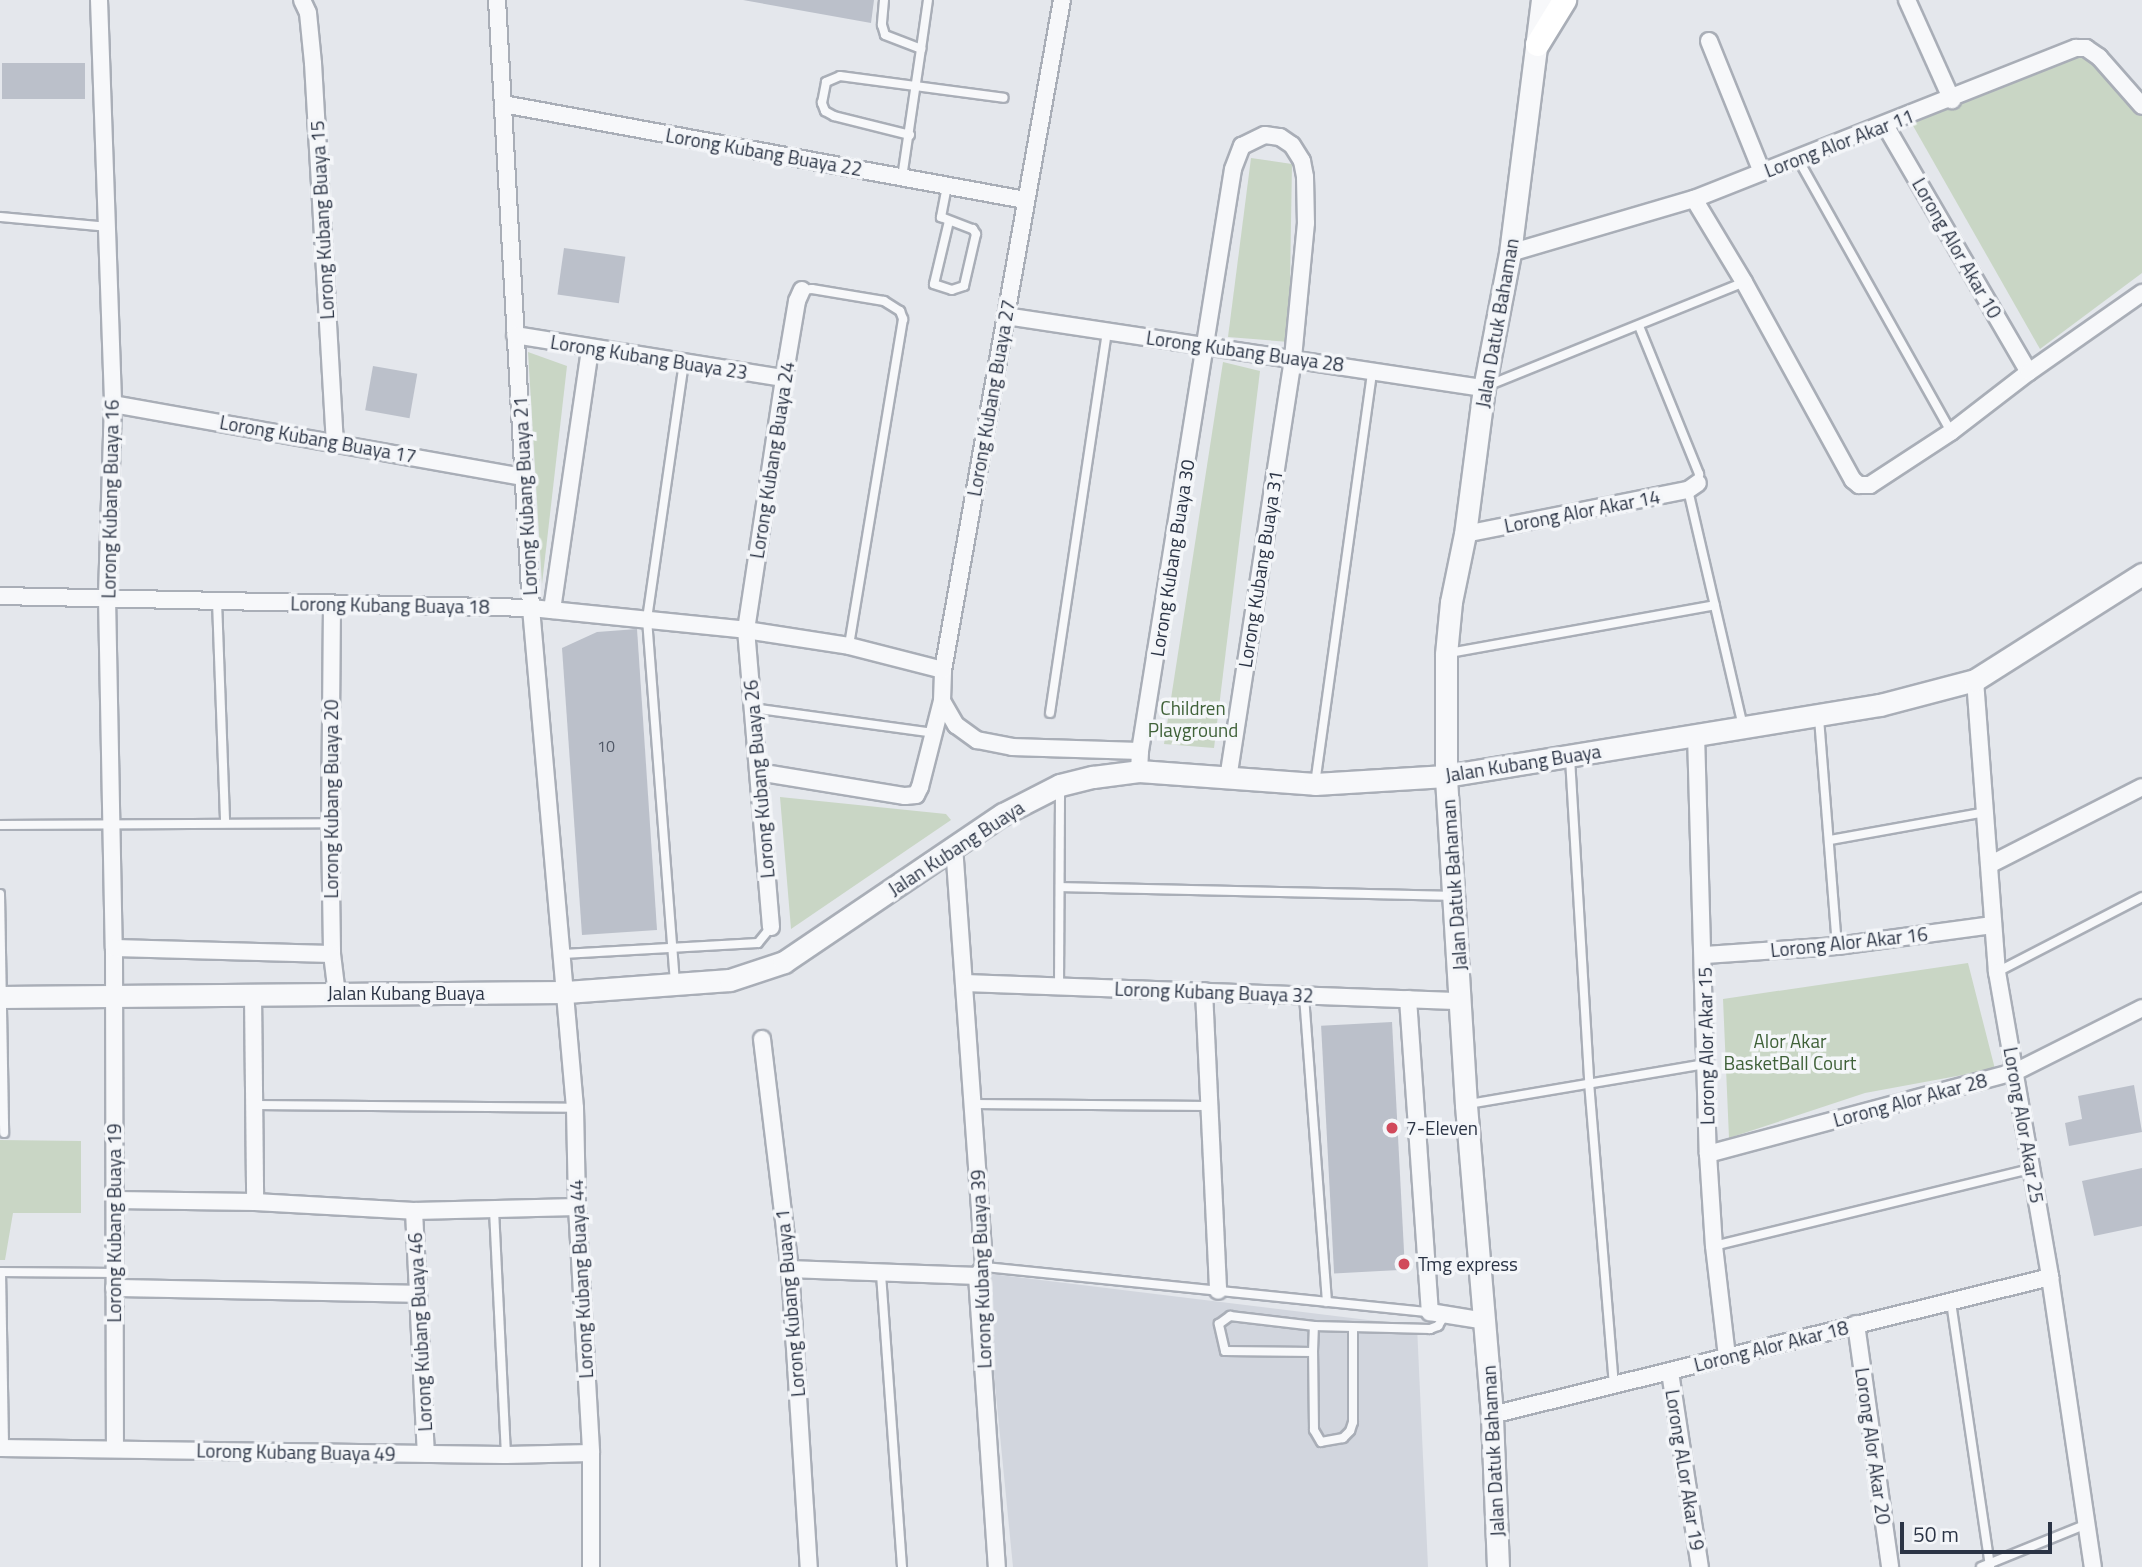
<!DOCTYPE html>
<style>
body{margin:0}
#map{position:relative;width:2142px;height:1567px;overflow:hidden;background:#e4e7ec;font-family:"Titillium Web",sans-serif}
div>[style]{position:absolute}
[style*='--x']{left:calc(var(--x)*1px);top:calc(var(--y)*1px);width:calc(var(--w)*1px);rotate:calc(var(--a)*1deg)}
.built>*{inset:0;background:#d2d6de}
.green>*{inset:0;background:#c9d6c5}
.building>*{inset:0;background:#bbc0ca;transform-origin:0 0}
.roads{filter:drop-shadow(2px 0 #a9aeb7) drop-shadow(-2px 0 #a9aeb7) drop-shadow(0 2px #a9aeb7) drop-shadow(0 -2px #a9aeb7)}
.service>*{height:8px;margin:-4px;padding:0 4px;transform-origin:4px;border-radius:4px;background:#f7f8fa}
.minor>*{height:16px;margin:-8px;padding:0 8px;transform-origin:8px;border-radius:8px;background:#f7f8fa}
.tertiary>*{height:21px;margin:-10.5px;padding:0 10.5px;transform-origin:10.5px;border-radius:10.5px;background:#f7f8fa}
.secondary>*{height:23px;margin:-11.5px;padding:0 11.5px;transform-origin:11.5px;border-radius:11.5px;background:#fff}
.dots>*{width:19px;height:19px;translate:-50% -50%;box-sizing:border-box;border:4px solid #f4f6f9;border-radius:50%}
span{translate:-50% -50%;white-space:nowrap;text-align:center;line-height:1.15;-webkit-text-stroke:7px #f4f6f9;paint-order:stroke}
.number-label{font-size:16px;color:#4f5766}
.number-label span{-webkit-text-stroke-width:0}
.street-label{font-size:19px;color:#2b3445}
.park-label{font-size:19px;color:#3f6138}
.poi-label{font-size:19px;color:#2b3445}
.left{translate:0 -50%;text-align:left}
.scale{position:absolute;left:1900px;top:1522px;width:152px;height:32px;box-sizing:border-box;border:4px solid #2b3445;border-top:0;padding-left:9px;font-size:21px;line-height:24px;white-space:nowrap;color:#2b3445;-webkit-text-stroke:5px #f4f6f9;paint-order:stroke}
</style>
<div id="map">
<div class="built">
<div style="clip-path:polygon(984px 1273px,1417px 1326px,1428px 1567px,1013px 1567px)"></div>
</div>
<div class="green">
<div style="clip-path:polygon(2084px 50px,2142px 115px,2142px 273px,2040px 349px,1912px 124px)"></div>
<div style="clip-path:polygon(1251px 158px,1292px 164px,1289px 342px,1228px 337px)"></div>
<div style="clip-path:polygon(528px 352px,567px 366px,542px 584px)"></div>
<div style="clip-path:polygon(1223px 362px,1260px 371px,1214px 748px,1164px 744px)"></div>
<div style="clip-path:polygon(780px 797px,946px 814px,951px 820px,791px 929px)"></div>
<div style="clip-path:polygon(1968px 963px,1995px 1069px,1865px 1093px,1729px 1138px,1723px 999px)"></div>
<div style="clip-path:polygon(0 1140px,81px 1141px,81px 1213px,13px 1213px,5px 1260px,0 1260px)"></div>
</div>
<div class="building">
<div style="clip-path:polygon(743px 0,874px 0,871px 23px)"></div>
<div style="left:85px;top:63px;width:36px;height:83px;rotate:90deg"></div>
<div style="left:564px;top:248px;width:62px;height:47px;rotate:8deg"></div>
<div style="left:373px;top:366px;width:45px;height:45px;rotate:10deg"></div>
<div style="clip-path:polygon(637px 629px,657px 930px,582px 935px,562px 648px,597px 632px)"></div>
<div style="left:1392px;top:1022px;width:248px;height:71px;rotate:87deg"></div>
<div style="clip-path:polygon(2134px 1085px,2142px 1132px,2069px 1146px,2065px 1123px,2082px 1119px,2078px 1096px)"></div>
<div style="clip-path:polygon(2142px 1168px,2142px 1226px,2094px 1236px,2082px 1181px)"></div>
</div>
<div class="roads">
<div class="service">
<div style="--x:884;--y:0;--w:25;--a:95"></div>
<div style="--x:882;--y:25;--w:10;--a:73"></div>
<div style="--x:885;--y:35;--w:39;--a:21"></div>
<div style="--x:921;--y:49;--w:129;--a:98.4"></div>
<div style="--x:921;--y:49;--w:49;--a:-81.9"></div>
<div style="--x:910;--y:135;--w:78;--a:-166"></div>
<div style="--x:834;--y:116;--w:10;--a:-151"></div>
<div style="--x:825;--y:111;--w:9;--a:-111"></div>
<div style="--x:822;--y:103;--w:21;--a:-79"></div>
<div style="--x:826;--y:82;--w:15;--a:-23"></div>
<div style="--x:840;--y:76;--w:165;--a:7.6"></div>
<div style="--x:1798;--y:159;--w:313;--a:60.7"></div>
<div style="--x:947;--y:186;--w:32;--a:101"></div>
<div style="--x:941;--y:217;--w:34;--a:21"></div>
<div style="--x:973;--y:229;--w:6;--a:59"></div>
<div style="--x:976;--y:234;--w:53;--a:103"></div>
<div style="--x:964;--y:286;--w:13;--a:162"></div>
<div style="--x:952;--y:290;--w:19;--a:-162"></div>
<div style="--x:934;--y:284;--w:65;--a:-76.6"></div>
<div style="--x:0;--y:217;--w:108;--a:5.3"></div>
<div style="--x:802;--y:290;--w:10;--a:-6"></div>
<div style="--x:812;--y:289;--w:73;--a:9.5"></div>
<div style="--x:884;--y:301;--w:19;--a:32"></div>
<div style="--x:900;--y:311;--w:9;--a:69"></div>
<div style="--x:903;--y:319;--w:331;--a:99.4"></div>
<div style="--x:1639;--y:326;--w:160;--a:67.9"></div>
<div style="--x:1699;--y:474;--w:9;--a:96"></div>
<div style="--x:1487;--y:386;--w:277;--a:-22"></div>
<div style="--x:1688;--y:490;--w:242;--a:76.9"></div>
<div style="--x:217;--y:601;--w:222;--a:87.9"></div>
<div style="--x:1449;--y:653;--w:270;--a:-10.2"></div>
<div style="--x:752;--y:708;--w:185;--a:7.8"></div>
<div style="--x:1050;--y:713;--w:385;--a:-81.5"></div>
<div style="--x:1819;--y:718;--w:229;--a:85.5"></div>
<div style="--x:1570;--y:758;--w:325;--a:86.6"></div>
<div style="--x:1589;--y:1082;--w:304;--a:85.3"></div>
<div style="--x:1315;--y:784;--w:417;--a:-82.1"></div>
<div style="--x:0;--y:825;--w:330;--a:-0.3"></div>
<div style="--x:1830;--y:840;--w:158;--a:-10.2"></div>
<div style="--x:1061;--y:887;--w:393;--a:1.3"></div>
<div style="--x:0;--y:894;--w:239;--a:89"></div>
<div style="--x:563;--y:954;--w:195;--a:-3.2"></div>
<div style="--x:758;--y:943;--w:21;--a:-51"></div>
<div style="--x:1997;--y:972;--w:163;--a:-27.3"></div>
<div style="--x:675;--y:983;--w:365;--a:-94.4"></div>
<div style="--x:647;--y:619;--w:260;--a:-81.8"></div>
<div style="--x:1059;--y:986;--w:198;--a:-89.7"></div>
<div style="--x:1304;--y:996;--w:307;--a:85.7"></div>
<div style="--x:973;--y:1104;--w:236;--a:0.5"></div>
<div style="--x:1469;--y:1104;--w:240;--a:-9.6"></div>
<div style="--x:255;--y:1105;--w:320;--a:0.5"></div>
<div style="--x:494;--y:1210;--w:245;--a:87.2"></div>
<div style="--x:1714;--y:1246;--w:326;--a:-13.7"></div>
<div style="--x:984;--y:1267;--w:448;--a:5.8"></div>
<div style="--x:0;--y:1272;--w:114;--a:0.5"></div>
<div style="--x:1;--y:1272;--w:176;--a:89"></div>
<div style="--x:881;--y:1274;--w:294;--a:85.9"></div>
<div style="--x:1951;--y:1302;--w:268;--a:81.6"></div>
<div style="--x:1353;--y:1329;--w:93;--a:90"></div>
<div style="--x:1353;--y:1422;--w:9;--a:108"></div>
<div style="--x:1350;--y:1431;--w:10;--a:135"></div>
<div style="--x:1343;--y:1438;--w:22;--a:170"></div>
<div style="--x:1321;--y:1442;--w:14;--a:-120"></div>
<div style="--x:1314;--y:1430;--w:78;--a:-90.7"></div>
<div style="--x:1313;--y:1352;--w:88;--a:-179.3"></div>
<div style="--x:1225;--y:1351;--w:28;--a:-103"></div>
<div style="--x:1219;--y:1324;--w:14;--a:-36"></div>
<div style="--x:1230;--y:1316;--w:85;--a:6.8"></div>
<div style="--x:1314;--y:1326;--w:116;--a:1.5"></div>
<div style="--x:1430;--y:1329;--w:9;--a:-21"></div>
<div style="--x:1438;--y:1326;--w:13;--a:-58"></div>
<div style="--x:1313;--y:1352;--w:26;--a:-88"></div>
<div style="--x:1981;--y:1567;--w:114;--a:-22.1"></div>
</div>
<div class="minor">
<div style="--x:99;--y:0;--w:404;--a:88"></div>
<div style="--x:113;--y:404;--w:193;--a:91.8"></div>
<div style="--x:107;--y:597;--w:351;--a:88.9"></div>
<div style="--x:114;--y:948;--w:500;--a:89.89"></div>
<div style="--x:302;--y:0;--w:14;--a:65"></div>
<div style="--x:308;--y:13;--w:50;--a:84.3"></div>
<div style="--x:313;--y:63;--w:379;--a:86.7"></div>
<div style="--x:497;--y:0;--w:609;--a:86.8"></div>
<div style="--x:531;--y:608;--w:502;--a:84.97"></div>
<div style="--x:575;--y:1108;--w:99;--a:88.8"></div>
<div style="--x:577;--y:1207;--w:246;--a:86.7"></div>
<div style="--x:591;--y:1453;--w:114;--a:90"></div>
<div style="--x:1907;--y:0;--w:110;--a:65.8"></div>
<div style="--x:1709;--y:41;--w:141;--a:68"></div>
<div style="--x:503;--y:104;--w:531;--a:10.42"></div>
<div style="--x:1885;--y:125;--w:286;--a:59.8"></div>
<div style="--x:1694;--y:199;--w:97;--a:58.9"></div>
<div style="--x:1744;--y:282;--w:226;--a:61.2"></div>
<div style="--x:1853;--y:480;--w:8;--a:40"></div>
<div style="--x:1859;--y:485;--w:11;--a:0"></div>
<div style="--x:1870;--y:485;--w:97;--a:-33.2"></div>
<div style="--x:1951;--y:432;--w:98;--a:-37.6"></div>
<div style="--x:2029;--y:372;--w:138;--a:-35"></div>
<div style="--x:1510;--y:253;--w:192;--a:-16.4"></div>
<div style="--x:1694;--y:199;--w:411;--a:-21.6"></div>
<div style="--x:2076;--y:48;--w:10;--a:0"></div>
<div style="--x:2086;--y:48;--w:16;--a:35"></div>
<div style="--x:2099;--y:57;--w:65;--a:48.7"></div>
<div style="--x:1006;--y:316;--w:483;--a:8.6"></div>
<div style="--x:515;--y:335;--w:272;--a:9.1"></div>
<div style="--x:113;--y:404;--w:416;--a:10.1"></div>
<div style="--x:1465;--y:534;--w:227;--a:-11.2"></div>
<div style="--x:1688;--y:490;--w:12;--a:-35"></div>
<div style="--x:0;--y:596;--w:531;--a:1.29"></div>
<div style="--x:531;--y:608;--w:216;--a:5.8"></div>
<div style="--x:746;--y:630;--w:104;--a:8.8"></div>
<div style="--x:849;--y:646;--w:97;--a:14.3"></div>
<div style="--x:332;--y:605;--w:218;--a:90.5"></div>
<div style="--x:330;--y:823;--w:131;--a:89.1"></div>
<div style="--x:332;--y:954;--w:39;--a:83"></div>
<div style="--x:552;--y:610;--w:265;--a:-81.7"></div>
<div style="--x:1975;--y:680;--w:293;--a:85.7"></div>
<div style="--x:1997;--y:972;--w:310;--a:80.1"></div>
<div style="--x:2050;--y:1277;--w:293;--a:81.6"></div>
<div style="--x:942;--y:701;--w:28;--a:60"></div>
<div style="--x:956;--y:725;--w:26;--a:36"></div>
<div style="--x:977;--y:740;--w:36;--a:11"></div>
<div style="--x:1012;--y:747;--w:128;--a:1.8"></div>
<div style="--x:1696;--y:734;--w:420;--a:88.4"></div>
<div style="--x:1708;--y:1154;--w:92;--a:86.3"></div>
<div style="--x:1714;--y:1246;--w:112;--a:83.3"></div>
<div style="--x:1139;--y:771;--w:20;--a:-87"></div>
<div style="--x:1140;--y:751;--w:589;--a:-80.92"></div>
<div style="--x:1233;--y:169;--w:25;--a:-69"></div>
<div style="--x:1242;--y:146;--w:25;--a:-26"></div>
<div style="--x:1265;--y:135;--w:15;--a:8"></div>
<div style="--x:1280;--y:137;--w:14;--a:34"></div>
<div style="--x:1292;--y:145;--w:19;--a:58"></div>
<div style="--x:1302;--y:161;--w:16;--a:79"></div>
<div style="--x:1305;--y:177;--w:46;--a:88.8"></div>
<div style="--x:1306;--y:223;--w:137;--a:95.5"></div>
<div style="--x:1293;--y:359;--w:426;--a:98.8"></div>
<div style="--x:758;--y:772;--w:149;--a:9.3"></div>
<div style="--x:905;--y:796;--w:11;--a:-5"></div>
<div style="--x:916;--y:795;--w:9;--a:-63"></div>
<div style="--x:920;--y:787;--w:89;--a:-75.7"></div>
<div style="--x:942;--y:701;--w:31;--a:-88"></div>
<div style="--x:943;--y:670;--w:680;--a:-79.93"></div>
<div style="--x:954;--y:846;--w:422;--a:85.9"></div>
<div style="--x:984;--y:1267;--w:11;--a:128"></div>
<div style="--x:977;--y:1276;--w:292;--a:86.1"></div>
<div style="--x:1991;--y:864;--w:169;--a:-27"></div>
<div style="--x:771;--y:927;--w:298;--a:-94.8"></div>
<div style="--x:746;--y:630;--w:255;--a:-81.4"></div>
<div style="--x:784;--y:378;--w:78;--a:-80.4"></div>
<div style="--x:797;--y:301;--w:12;--a:-66"></div>
<div style="--x:114;--y:948;--w:218;--a:1.6"></div>
<div style="--x:1705;--y:955;--w:132;--a:-3.9"></div>
<div style="--x:1837;--y:946;--w:157;--a:-7.7"></div>
<div style="--x:966;--y:983;--w:495;--a:2.1"></div>
<div style="--x:1204;--y:991;--w:300;--a:87.3"></div>
<div style="--x:253;--y:994;--w:208;--a:89.4"></div>
<div style="--x:1408;--y:999;--w:314;--a:86"></div>
<div style="--x:1430;--y:1312;--w:57;--a:9.1"></div>
<div style="--x:762;--y:1039;--w:232;--a:83.1"></div>
<div style="--x:790;--y:1269;--w:299;--a:86.4"></div>
<div style="--x:1708;--y:1154;--w:318;--a:-15"></div>
<div style="--x:2015;--y:1072;--w:142;--a:-26.7"></div>
<div style="--x:115;--y:1200;--w:140;--a:0.8"></div>
<div style="--x:255;--y:1202;--w:159;--a:3.2"></div>
<div style="--x:414;--y:1211;--w:163;--a:-1.4"></div>
<div style="--x:414;--y:1211;--w:243;--a:87.2"></div>
<div style="--x:790;--y:1269;--w:187;--a:2.1"></div>
<div style="--x:114;--y:1288;--w:304;--a:1.1"></div>
<div style="--x:1856;--y:1324;--w:245;--a:82"></div>
<div style="--x:1670;--y:1372;--w:197;--a:81.3"></div>
<div style="--x:1492;--y:1415;--w:575;--a:-13.89"></div>
<div style="--x:0;--y:1448;--w:506;--a:0.79"></div>
<div style="--x:506;--y:1455;--w:85;--a:-1.3"></div>
</div>
<div class="tertiary">
<div style="--x:0;--y:997;--w:566;--a:-0.51"></div>
<div style="--x:566;--y:992;--w:164;--a:-4.2"></div>
<div style="--x:730;--y:980;--w:57;--a:-18.4"></div>
<div style="--x:784;--y:962;--w:264;--a:-34.1"></div>
<div style="--x:1003;--y:814;--w:64;--a:-27"></div>
<div style="--x:1060;--y:785;--w:34;--a:-14"></div>
<div style="--x:1093;--y:777;--w:46;--a:-7.4"></div>
<div style="--x:1139;--y:771;--w:176;--a:4.2"></div>
<div style="--x:1315;--y:784;--w:131;--a:-3.5"></div>
<div style="--x:1446;--y:776;--w:440;--a:-9.3"></div>
<div style="--x:1880;--y:705;--w:98;--a:-14.7"></div>
<div style="--x:1975;--y:680;--w:198;--a:-32.4"></div>
<div style="--x:1498;--y:1567;--w:152;--a:-92.3"></div>
<div style="--x:1492;--y:1415;--w:311;--a:-94.8"></div>
<div style="--x:1466;--y:1105;--w:330;--a:-93.5"></div>
<div style="--x:1446;--y:776;--w:122;--a:-90"></div>
<div style="--x:1446;--y:654;--w:52;--a:-84.5"></div>
<div style="--x:1451;--y:602;--w:69;--a:-78.4"></div>
<div style="--x:1465;--y:534;--w:147;--a:-82.6"></div>
<div style="--x:1484;--y:388;--w:137;--a:-79.1"></div>
<div style="--x:1510;--y:253;--w:255;--a:-82.8"></div>
</div>
<div class="secondary">
<div style="--x:1537;--y:44;--w:52;--a:-58.5"></div>
</div>
</div>
<div class="dots">
<div style="left:1392px;top:1128px;background:#d1495b"></div>
<div style="left:1404px;top:1264px;background:#d1495b"></div>
</div>
<div class="number-label">
<span style="left:606px;top:746px">10</span>
</div>
<div class="street-label">
<span style="left:1839px;top:143px;rotate:-21deg">Lorong Alor Akar 11</span>
<span style="left:764px;top:152px;rotate:10deg">Lorong Kubang Buaya 22</span>
<span style="left:322px;top:220px;rotate:-93deg">Lorong Kubang Buaya 15</span>
<span style="left:1957px;top:248px;rotate:60deg">Lorong Alor Akar 10</span>
<span style="left:1497px;top:323px;rotate:-80deg">Jalan Datuk Bahaman</span>
<span style="left:1245px;top:351px;rotate:8deg">Lorong Kubang Buaya 28</span>
<span style="left:649px;top:357px;rotate:9deg">Lorong Kubang Buaya 23</span>
<span style="left:991px;top:398px;rotate:-80deg">Lorong Kubang Buaya 27</span>
<span style="left:318px;top:439px;rotate:10deg">Lorong Kubang Buaya 17</span>
<span style="left:772px;top:460px;rotate:-81deg">Lorong Kubang Buaya 24</span>
<span style="left:525px;top:496px;rotate:-93deg">Lorong Kubang Buaya 21</span>
<span style="left:110px;top:499px;rotate:-89deg">Lorong Kubang Buaya 16</span>
<span style="left:1582px;top:511px;rotate:-11deg">Lorong Alor Akar 14</span>
<span style="left:1172px;top:558px;rotate:-81deg">Lorong Kubang Buaya 30</span>
<span style="left:1260px;top:569px;rotate:-81deg">Lorong Kubang Buaya 31</span>
<span style="left:390px;top:605px;rotate:1deg">Lorong Kubang Buaya 18</span>
<span style="left:1523px;top:763px;rotate:-9deg">Jalan Kubang Buaya</span>
<span style="left:759px;top:779px;rotate:-95deg">Lorong Kubang Buaya 26</span>
<span style="left:331px;top:799px;rotate:-90deg">Lorong Kubang Buaya 20</span>
<span style="left:956px;top:848px;rotate:-33deg">Jalan Kubang Buaya</span>
<span style="left:1454px;top:885px;rotate:-94deg">Jalan Datuk Bahaman</span>
<span style="left:1849px;top:942px;rotate:-6deg">Lorong Alor Akar 16</span>
<span style="left:1214px;top:992px;rotate:2deg">Lorong Kubang Buaya 32</span>
<span style="left:406px;top:993px">Jalan Kubang Buaya</span>
<span style="left:1706px;top:1046px;rotate:-91deg">Lorong Alor Akar 15</span>
<span style="left:1910px;top:1100px;rotate:-15deg">Lorong Alor Akar 28</span>
<span style="left:2024px;top:1125px;rotate:80deg">Lorong Alor Akar 25</span>
<span style="left:114px;top:1223px;rotate:-90deg">Lorong Kubang Buaya 19</span>
<span style="left:981px;top:1269px;rotate:-92deg">Lorong Kubang Buaya 39</span>
<span style="left:581px;top:1279px;rotate:-93deg">Lorong Kubang Buaya 44</span>
<span style="left:790px;top:1303px;rotate:-95deg">Lorong Kubang Buaya 1</span>
<span style="left:420px;top:1332px;rotate:-93deg">Lorong Kubang Buaya 46</span>
<span style="left:1771px;top:1346px;rotate:-14deg">Lorong Alor Akar 18</span>
<span style="left:1873px;top:1446px;rotate:82deg">Lorong Alor Akar 20</span>
<span style="left:1493px;top:1451px;rotate:-93deg">Jalan Datuk Bahaman</span>
<span style="left:296px;top:1452px;rotate:1deg">Lorong Kubang Buaya 49</span>
<span style="left:1685px;top:1470px;rotate:81deg">Lorong ALor Akar 19</span>
</div>
<div class="park-label">
<span style="left:1193px;top:719px">Children<br>Playground</span>
<span style="left:1790px;top:1052px">Alor Akar<br>BasketBall Court</span>
</div>
<div class="poi-label">
<span class="left" style="left:1406px;top:1128px">7-Eleven</span>
<span class="left" style="left:1418px;top:1264px">Tmg express</span>
</div>
<div class="scale">50 m</div>
</div>
